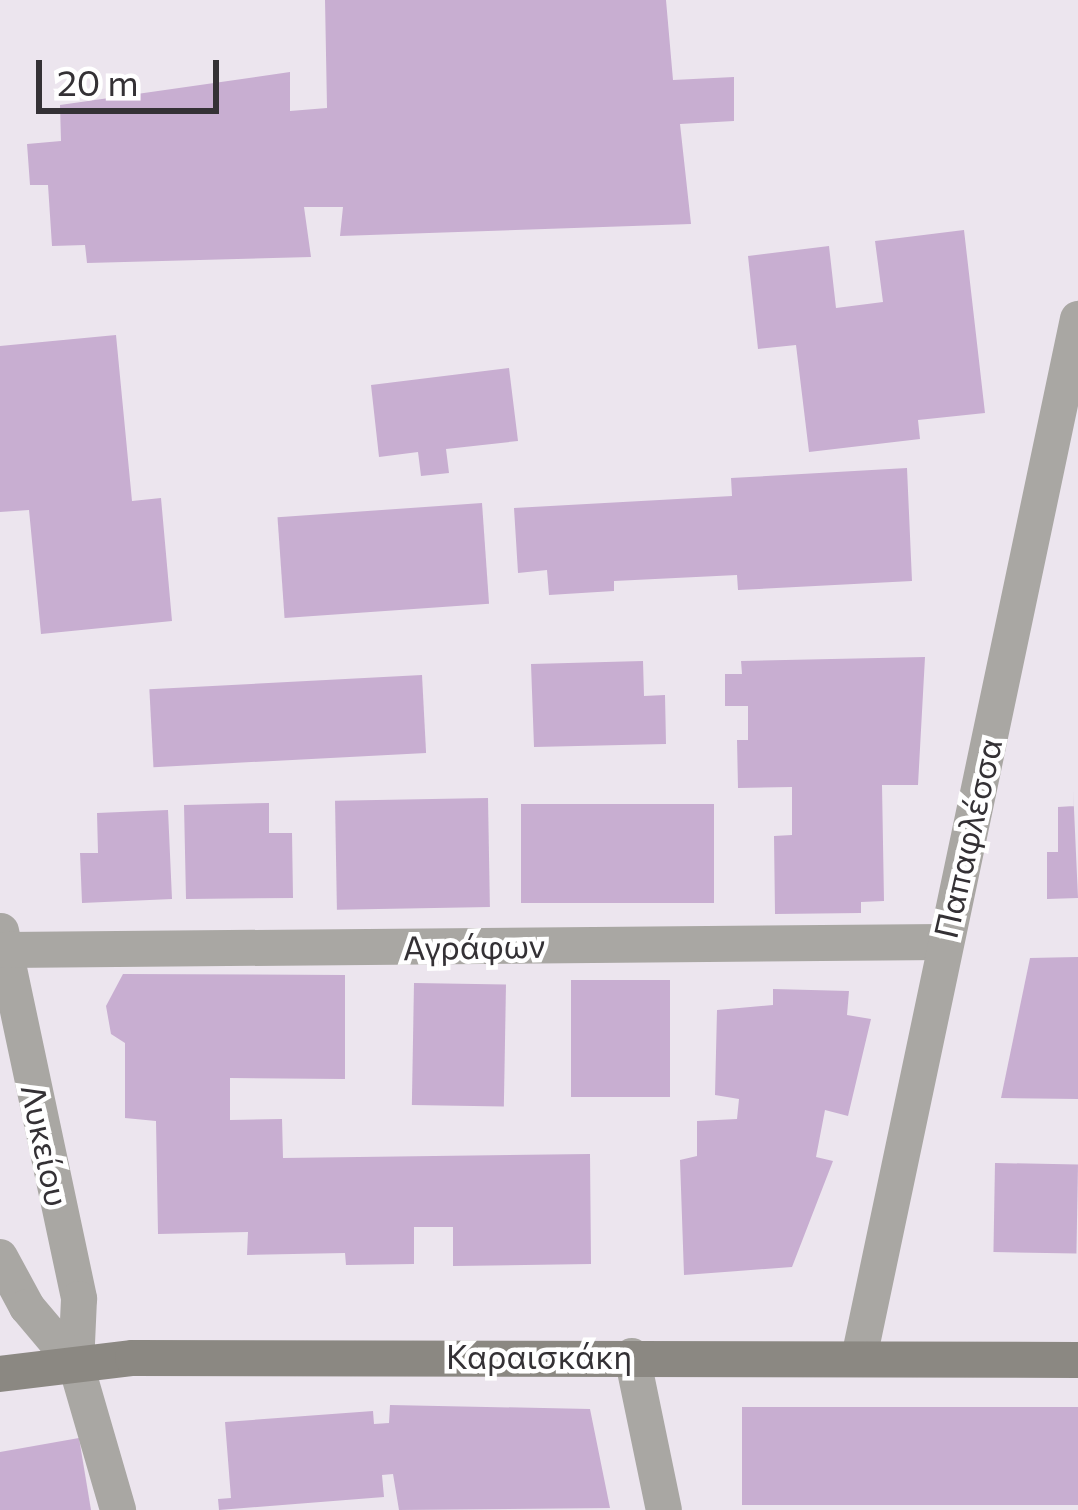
<!DOCTYPE html>
<meta charset="utf-8">
<style>
body{margin:0}
#map{position:relative;width:1078px;height:1510px;overflow:hidden;background:#ece5ee;font-family:Commissioner,sans-serif}
div>[style]{position:absolute}
[style*='--x']{left:calc(var(--x)*1px);top:calc(var(--y)*1px);width:calc(var(--w)*1px);rotate:calc(var(--a)*1deg)}
.building>*{inset:0;background:#c8aed1;transform-origin:0 0}
.street>*{height:36px;margin:-18px;padding:0 18px;transform-origin:18px;border-radius:18px;background:#a9a7a3}
.secondary>*{height:36px;margin:-18px;padding:0 18px;transform-origin:18px;border-radius:18px;background:#8b8882}
span{translate:-50% -50%;white-space:nowrap;text-align:center;line-height:1.15;-webkit-text-stroke:9px #fff;paint-order:stroke}
.street-label{font-size:33px;color:#343135}
.scale{position:absolute;left:36px;top:60px;width:183px;height:54px;box-sizing:border-box;border:6px solid #343135;border-top:0;padding-left:15px;font-size:36px;line-height:42px;white-space:nowrap;color:#343135;-webkit-text-stroke:9px #fff;paint-order:stroke}
</style>
<div id="map">
<div class="building">
<div style="clip-path:polygon(325px 0,666px 0,673px 80px,734px 77px,734px 121px,680px 124px,691px 224px,340px 236px,343px 207px,304px 207px,311px 257px,87px 263px,85px 245px,52px 246px,48px 185px,30px 185px,27px 144px,61px 141px,60px 105px,290px 72px,290px 111px,327px 108px)"></div>
<div style="clip-path:polygon(964px 230px,985px 413px,918px 420px,920px 439px,809px 452px,796px 345px,758px 349px,748px 256px,829px 246px,836px 308px,883px 302px,875px 241px)"></div>
<div style="clip-path:polygon(116px 335px,132px 501px,161px 498px,172px 621px,41px 634px,29px 510px,0 512px,0 346px)"></div>
<div style="clip-path:polygon(509px 368px,518px 441px,446px 449px,449px 473px,421px 476px,418px 452px,379px 457px,371px 385px)"></div>
<div style="clip-path:polygon(907px 468px,912px 581px,738px 590px,737px 575px,614px 581px,614px 591px,549px 595px,547px 570px,518px 573px,514px 508px,732px 496px,731px 478px)"></div>
<div style="left:482px;top:503px;width:101px;height:205px;rotate:86deg"></div>
<div style="clip-path:polygon(925px 657px,918px 785px,882px 785px,884px 901px,861px 902px,861px 913px,775px 914px,774px 836px,792px 835px,792px 787px,738px 788px,737px 740px,748px 740px,748px 706px,725px 706px,725px 674px,742px 674px,741px 661px)"></div>
<div style="clip-path:polygon(643px 661px,644px 696px,665px 695px,666px 744px,534px 747px,531px 664px)"></div>
<div style="left:422px;top:675px;width:78px;height:273px;rotate:87deg"></div>
<div style="clip-path:polygon(1073px 787px,1078px 898px,1047px 899px,1047px 852px,1058px 852px,1058px 807px,1074px 806px)"></div>
<div style="left:488px;top:798px;width:109px;height:153px;rotate:89deg"></div>
<div style="clip-path:polygon(269px 803px,269px 833px,292px 833px,293px 898px,186px 899px,184px 805px)"></div>
<div style="left:714px;top:804px;width:99px;height:193px;rotate:90deg"></div>
<div style="clip-path:polygon(168px 810px,172px 899px,82px 903px,80px 853px,98px 853px,97px 813px)"></div>
<div style="clip-path:polygon(1078px 957px,1078px 1099px,1001px 1098px,1030px 958px)"></div>
<div style="clip-path:polygon(123px 974px,345px 975px,345px 1079px,230px 1078px,230px 1120px,282px 1119px,283px 1158px,590px 1154px,591px 1264px,453px 1266px,453px 1227px,414px 1227px,414px 1264px,346px 1265px,345px 1253px,247px 1255px,248px 1232px,158px 1234px,156px 1121px,125px 1118px,125px 1043px,111px 1034px,106px 1006px)"></div>
<div style="left:571px;top:980px;width:99px;height:117px"></div>
<div style="left:414px;top:983px;width:92px;height:122px;rotate:1deg"></div>
<div style="clip-path:polygon(773px 989px,849px 991px,847px 1015px,871px 1019px,848px 1116px,825px 1110px,816px 1157px,833px 1161px,792px 1267px,684px 1275px,680px 1160px,697px 1156px,697px 1121px,737px 1119px,739px 1099px,715px 1095px,717px 1010px,773px 1005px)"></div>
<div style="left:995px;top:1163px;width:83px;height:89px;rotate:1deg"></div>
<div style="clip-path:polygon(390px 1405px,590px 1409px,610px 1508px,399px 1510px,393px 1474px,382px 1475px,384px 1497px,219px 1510px,218px 1499px,231px 1498px,225px 1422px,373px 1411px,374px 1424px,389px 1423px)"></div>
<div style="left:1078px;top:1407px;width:98px;height:336px;rotate:90deg"></div>
<div style="clip-path:polygon(79px 1438px,91px 1510px,0 1510px,0 1452px)"></div>
</div>
<div class="street">
<div style="--x:1;--y:931;--w:376;--a:78"></div>
<div style="--x:79;--y:1299;--w:66;--a:92.6"></div>
<div style="--x:76;--y:1365;--w:151;--a:73.8"></div>
<div style="--x:6;--y:950;--w:937;--a:-0.49"></div>
<div style="--x:0;--y:1257;--w:57;--a:61.6"></div>
<div style="--x:27;--y:1307;--w:76;--a:49.8"></div>
<div style="--x:632;--y:1356;--w:157;--a:78.3"></div>
<div style="--x:859;--y:1358;--w:1062;--a:-78.1"></div>
</div>
<div class="secondary">
<div style="--x:0;--y:1374;--w:134;--a:-6.9"></div>
<div style="--x:133;--y:1358;--w:945;--a:0.12"></div>
</div>
<div class="street-label">
<span style="left:967px;top:838px;rotate:-77deg">Παπαφλέσσα</span>
<span style="left:474px;top:946px;rotate:-1deg">Αγράφων</span>
<span style="left:46px;top:1145px;rotate:78deg">Λυκείου</span>
<span style="left:539px;top:1356px">Καραισκάκη</span>
</div>
<div class="scale">20 m</div>
</div>
